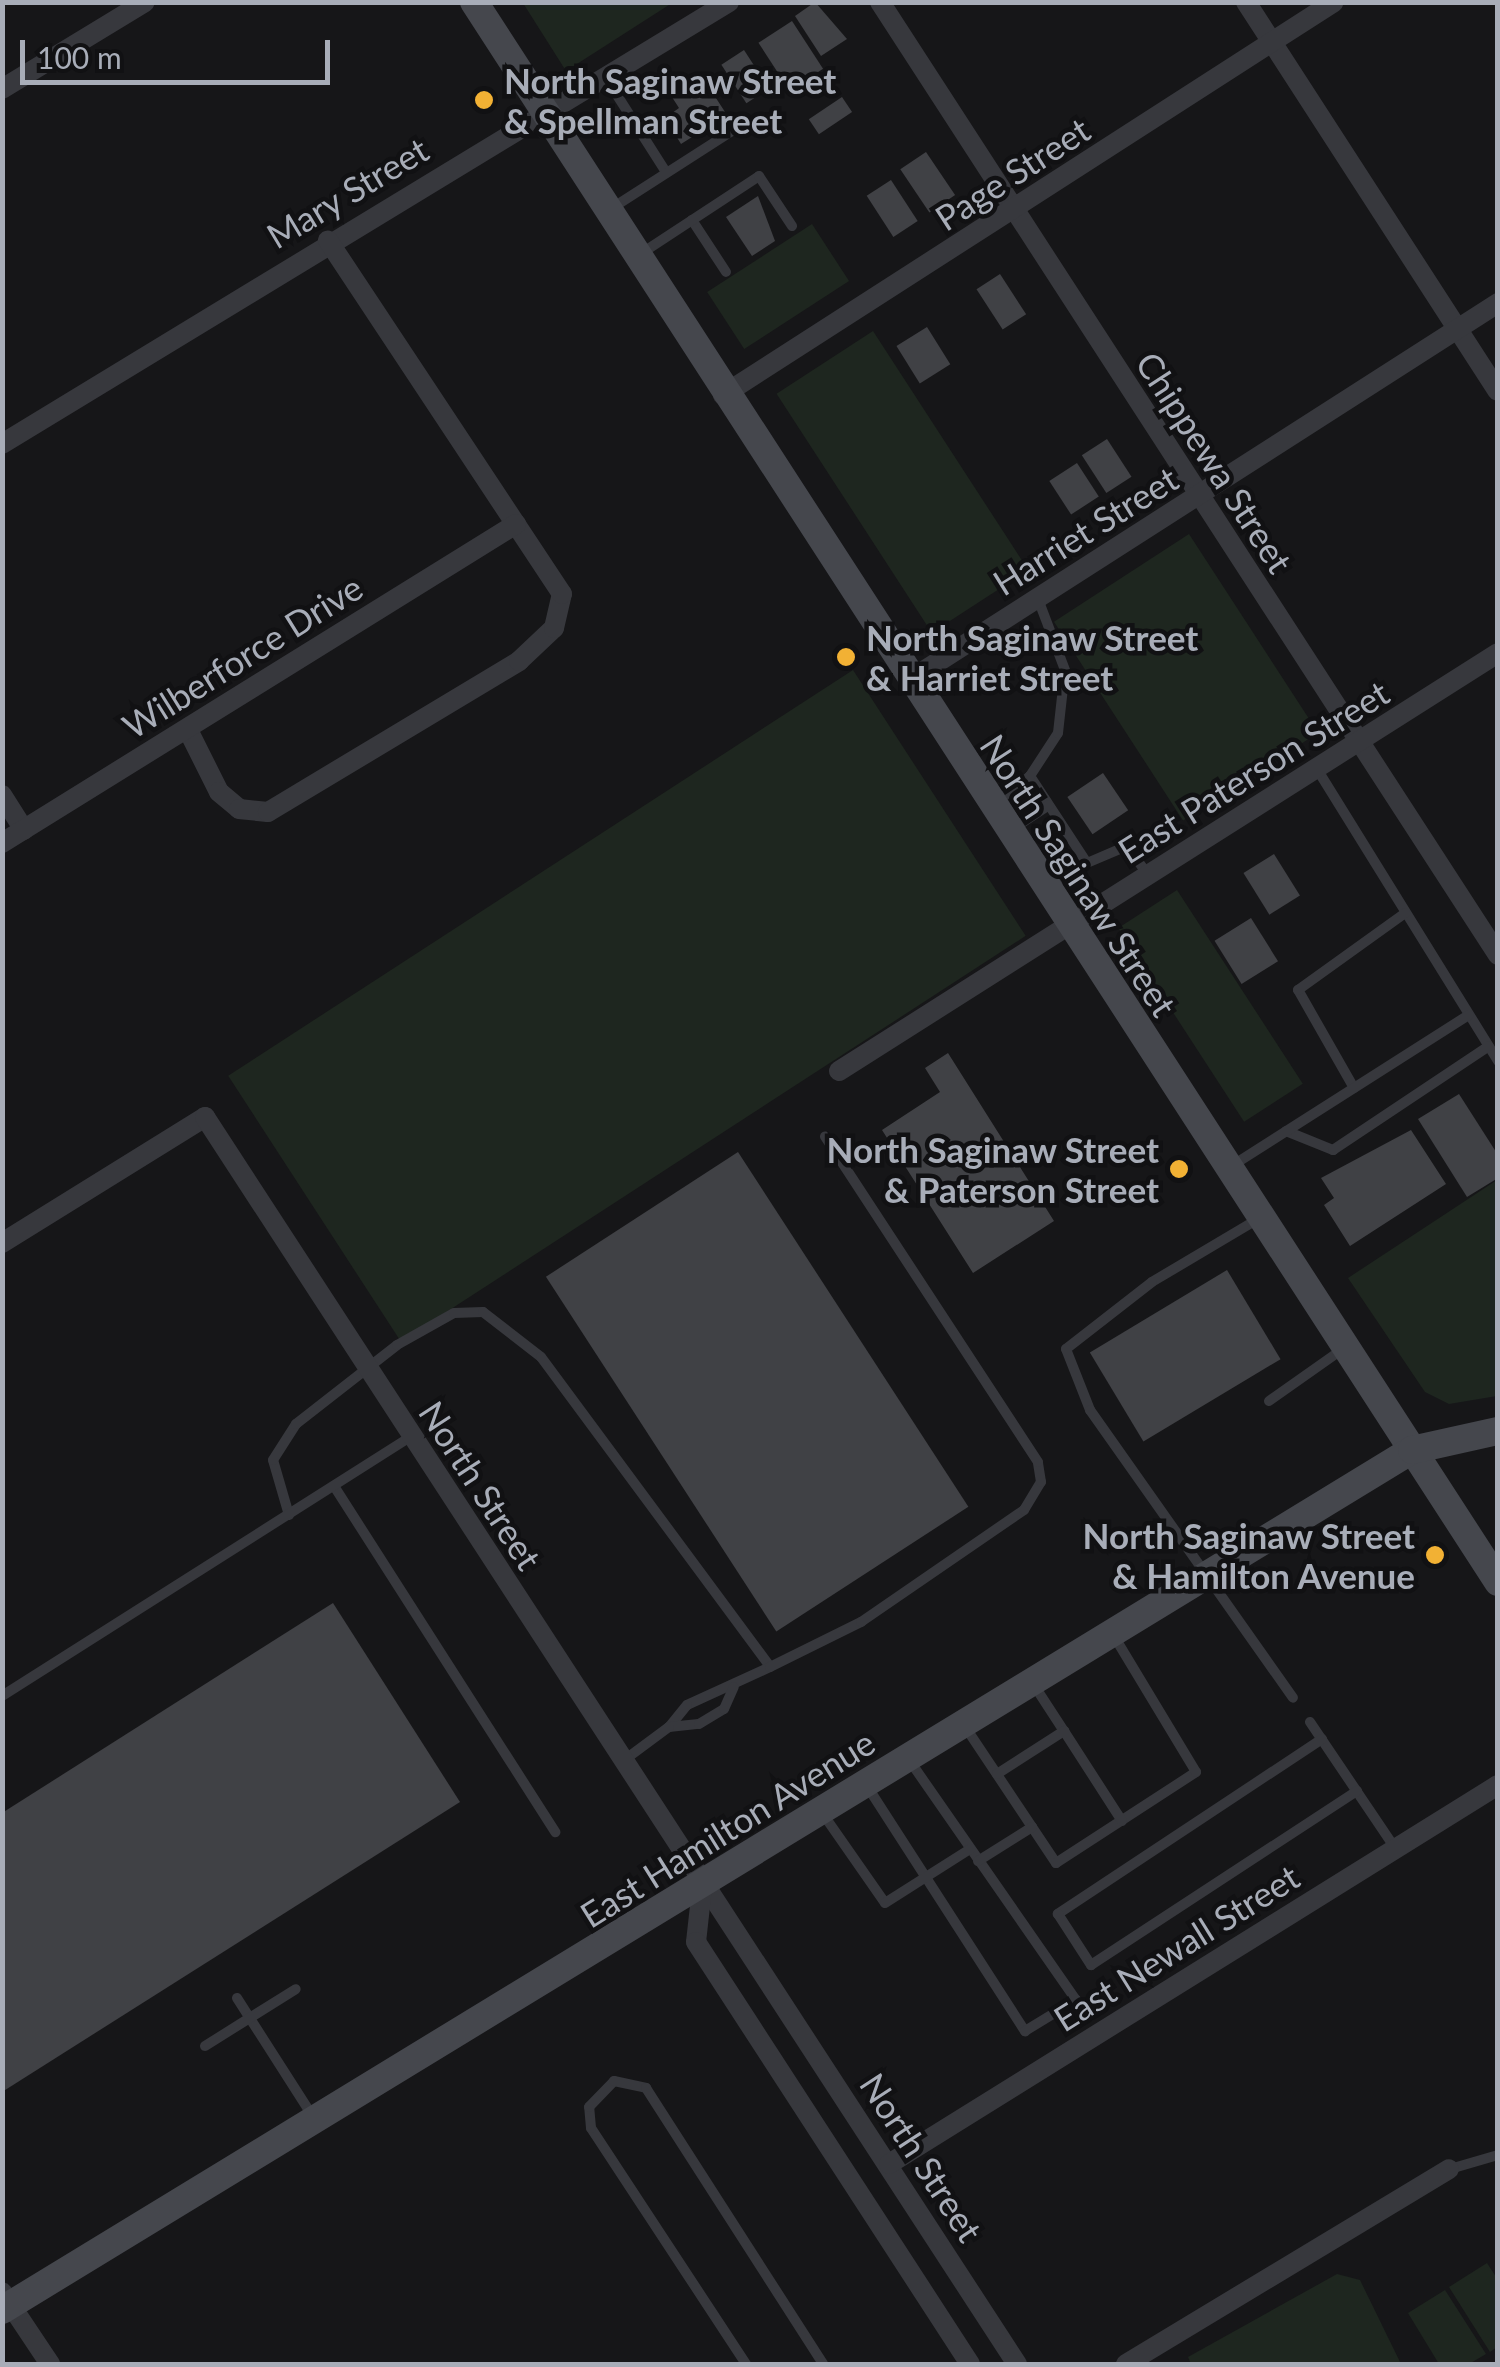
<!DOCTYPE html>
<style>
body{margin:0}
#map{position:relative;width:1500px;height:2367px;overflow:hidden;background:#161618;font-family:Lato,sans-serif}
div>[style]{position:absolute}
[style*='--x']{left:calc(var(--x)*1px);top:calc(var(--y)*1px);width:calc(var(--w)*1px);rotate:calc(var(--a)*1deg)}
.green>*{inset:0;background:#1e261f;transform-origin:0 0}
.building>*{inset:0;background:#404145;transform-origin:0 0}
.lane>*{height:10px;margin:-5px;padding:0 5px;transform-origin:5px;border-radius:5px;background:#37383d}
.street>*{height:20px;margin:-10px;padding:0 10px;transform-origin:10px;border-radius:10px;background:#37383d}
.secondary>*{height:28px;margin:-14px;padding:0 14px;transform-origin:14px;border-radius:14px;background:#45474d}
.dots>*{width:28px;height:28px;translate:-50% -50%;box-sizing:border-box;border:5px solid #111113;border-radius:50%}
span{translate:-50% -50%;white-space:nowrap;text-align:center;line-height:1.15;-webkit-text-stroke:9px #111113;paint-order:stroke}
.poi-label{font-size:35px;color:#a8adb8;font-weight:700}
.left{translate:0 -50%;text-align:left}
.right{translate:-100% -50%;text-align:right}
.street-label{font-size:35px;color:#a8adb8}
.frame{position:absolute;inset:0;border:5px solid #a8adb8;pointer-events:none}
.scale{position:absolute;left:20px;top:40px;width:310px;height:45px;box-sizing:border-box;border:5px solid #a8adb8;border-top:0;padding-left:12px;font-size:30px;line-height:35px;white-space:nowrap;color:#a8adb8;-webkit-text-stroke:8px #111113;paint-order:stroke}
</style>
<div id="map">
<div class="green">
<div style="clip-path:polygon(523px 3px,672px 3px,566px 71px)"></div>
<div style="left:812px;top:224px;width:68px;height:125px;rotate:57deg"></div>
<div style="left:873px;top:331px;width:285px;height:115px;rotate:57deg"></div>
<div style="left:1189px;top:534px;width:237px;height:161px;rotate:57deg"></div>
<div style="left:853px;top:670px;width:317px;height:745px;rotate:57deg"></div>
<div style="left:1177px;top:890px;width:231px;height:70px;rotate:57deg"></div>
<div style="clip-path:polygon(1497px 1180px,1497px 1396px,1449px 1404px,1425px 1392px,1348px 1278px)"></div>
<div style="clip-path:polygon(1487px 2263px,1498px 2280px,1497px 2347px,1490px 2352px,1449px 2287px)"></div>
<div style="clip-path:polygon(1337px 2274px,1360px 2280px,1401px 2364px,1191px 2364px,1188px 2357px)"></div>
<div style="clip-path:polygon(1445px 2290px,1486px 2354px,1469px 2364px,1439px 2364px,1408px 2313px)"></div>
</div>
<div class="building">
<div style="clip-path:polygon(815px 2px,847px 39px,821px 56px,795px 16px)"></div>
<div style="left:792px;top:21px;width:57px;height:40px;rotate:57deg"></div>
<div style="left:744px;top:50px;width:46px;height:27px;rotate:57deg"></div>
<div style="clip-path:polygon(701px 75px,727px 115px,681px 144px,665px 118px,679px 108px,670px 94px)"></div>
<div style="left:842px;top:97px;width:18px;height:40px;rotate:56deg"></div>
<div style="left:926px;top:152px;width:52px;height:31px;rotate:56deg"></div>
<div style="left:891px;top:180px;width:49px;height:29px;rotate:57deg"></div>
<div style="clip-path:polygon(758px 196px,775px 241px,752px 256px,726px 217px)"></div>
<div style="left:1000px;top:274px;width:48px;height:28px;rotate:57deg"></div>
<div style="left:927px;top:327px;width:44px;height:36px;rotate:58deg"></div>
<div style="left:1107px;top:439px;width:45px;height:30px;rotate:57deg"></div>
<div style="left:1077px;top:463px;width:40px;height:33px;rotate:57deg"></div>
<div style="left:1103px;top:773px;width:45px;height:43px;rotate:56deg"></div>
<div style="left:1274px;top:854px;width:49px;height:36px;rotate:58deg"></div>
<div style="left:1251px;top:918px;width:51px;height:43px;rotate:58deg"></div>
<div style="clip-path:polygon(948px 1053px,1054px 1221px,973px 1273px,882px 1130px,940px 1092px,925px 1068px)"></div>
<div style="clip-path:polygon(1459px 1094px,1498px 1155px,1498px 1178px,1467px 1197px,1418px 1119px)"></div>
<div style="clip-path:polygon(1411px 1130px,1446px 1184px,1350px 1246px,1324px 1205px,1334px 1198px,1321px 1178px)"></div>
<div style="left:738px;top:1152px;width:423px;height:229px;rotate:57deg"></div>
<div style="left:1227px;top:1270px;width:104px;height:160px;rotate:59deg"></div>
<div style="clip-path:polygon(333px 1603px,460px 1802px,2px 2092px,2px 1813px)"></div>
</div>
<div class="lane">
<div style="--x:608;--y:81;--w:108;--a:57.5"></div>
<div style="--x:609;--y:210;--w:146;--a:-32.7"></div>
<div style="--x:692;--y:220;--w:62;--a:56.8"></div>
<div style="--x:642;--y:253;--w:140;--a:-33.3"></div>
<div style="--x:759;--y:176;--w:60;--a:56.6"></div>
<div style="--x:1317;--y:769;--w:344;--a:58.2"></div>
<div style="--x:1030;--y:776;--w:104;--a:56.8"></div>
<div style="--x:1087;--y:863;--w:43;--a:-23"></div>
<div style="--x:1127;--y:846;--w:36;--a:54"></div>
<div style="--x:996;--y:802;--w:43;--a:-37.4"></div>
<div style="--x:1030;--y:776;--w:51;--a:-56.9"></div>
<div style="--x:1058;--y:733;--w:63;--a:-83.7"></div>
<div style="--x:1065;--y:670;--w:76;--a:-110.8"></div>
<div style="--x:1011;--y:830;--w:45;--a:-33.3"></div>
<div style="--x:1050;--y:886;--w:44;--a:-31.9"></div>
<div style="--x:1354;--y:1088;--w:113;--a:-119.7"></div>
<div style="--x:1298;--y:990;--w:132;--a:-35.7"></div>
<div style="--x:1286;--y:1131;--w:51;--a:22"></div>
<div style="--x:1333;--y:1150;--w:187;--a:-33.7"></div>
<div style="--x:1230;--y:1167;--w:283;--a:-32.5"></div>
<div style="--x:1258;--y:1219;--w:123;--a:149.3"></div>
<div style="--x:1152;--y:1282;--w:109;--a:142.1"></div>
<div style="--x:1066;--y:1349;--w:66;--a:68.5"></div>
<div style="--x:1090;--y:1410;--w:352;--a:54.8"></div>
<div style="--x:1269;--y:1401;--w:92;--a:-35.2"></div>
<div style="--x:334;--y:1486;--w:411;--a:57.4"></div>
<div style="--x:289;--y:1515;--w:57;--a:-106.2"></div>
<div style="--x:273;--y:1460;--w:43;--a:-57.4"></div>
<div style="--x:296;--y:1424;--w:128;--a:-38"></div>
<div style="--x:397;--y:1345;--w:65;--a:-29.3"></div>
<div style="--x:454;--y:1313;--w:29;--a:-2"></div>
<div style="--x:483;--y:1312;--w:73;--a:37.8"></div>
<div style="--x:541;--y:1357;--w:385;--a:53.5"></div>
<div style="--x:770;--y:1667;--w:91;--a:155.4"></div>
<div style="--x:687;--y:1705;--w:28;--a:129"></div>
<div style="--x:669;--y:1727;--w:30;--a:-6"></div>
<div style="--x:699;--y:1724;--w:29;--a:-31"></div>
<div style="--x:724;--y:1709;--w:24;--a:-66"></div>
<div style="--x:770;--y:1667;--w:102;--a:-26.3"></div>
<div style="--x:861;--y:1622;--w:198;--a:-34.5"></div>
<div style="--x:1024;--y:1510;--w:33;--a:-59"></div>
<div style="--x:1041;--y:1482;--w:20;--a:-99"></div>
<div style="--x:1038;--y:1462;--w:389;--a:-123.2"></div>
<div style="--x:1032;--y:1682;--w:59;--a:56.9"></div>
<div style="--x:2;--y:1696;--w:485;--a:-32.4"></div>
<div style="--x:1310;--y:1722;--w:152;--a:56"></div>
<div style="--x:964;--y:1725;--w:166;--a:56.3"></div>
<div style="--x:1056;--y:1863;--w:167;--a:-33"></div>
<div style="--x:1196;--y:1772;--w:159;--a:-121.1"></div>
<div style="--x:1322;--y:1739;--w:317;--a:146.5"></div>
<div style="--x:1058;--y:1914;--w:61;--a:57.1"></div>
<div style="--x:1091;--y:1965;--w:318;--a:-33.2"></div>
<div style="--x:623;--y:1761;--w:57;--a:-36.5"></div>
<div style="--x:997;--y:1774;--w:80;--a:-32.7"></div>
<div style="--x:1064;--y:1731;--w:107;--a:57.2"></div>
<div style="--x:867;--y:1786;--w:292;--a:57.2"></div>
<div style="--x:1025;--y:2031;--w:60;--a:-31.3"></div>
<div style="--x:1076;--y:2000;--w:292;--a:-124.8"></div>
<div style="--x:823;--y:1814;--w:108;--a:55.1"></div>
<div style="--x:885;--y:1903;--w:101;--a:-32.4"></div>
<div style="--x:978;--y:1861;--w:64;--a:-32.2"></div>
<div style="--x:237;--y:1998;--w:141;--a:57.4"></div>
<div style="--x:205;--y:2046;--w:107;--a:-32.1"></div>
<div style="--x:1450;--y:2169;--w:50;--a:-16.3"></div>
<div style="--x:746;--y:2364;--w:282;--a:-123.3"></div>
<div style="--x:591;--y:2128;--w:21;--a:-95"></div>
<div style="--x:589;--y:2107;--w:36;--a:-46"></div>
<div style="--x:614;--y:2081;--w:33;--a:12"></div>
<div style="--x:646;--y:2088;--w:328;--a:57.3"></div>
</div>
<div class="street">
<div style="--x:880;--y:2;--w:1136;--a:57.04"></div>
<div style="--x:1246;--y:2;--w:463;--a:57.1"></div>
<div style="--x:2;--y:89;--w:167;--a:-31.3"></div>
<div style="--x:723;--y:395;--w:726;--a:-32.75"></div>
<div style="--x:2;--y:444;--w:851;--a:-31.3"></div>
<div style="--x:908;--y:681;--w:701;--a:-32.65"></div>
<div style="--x:188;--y:730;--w:69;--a:63.4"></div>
<div style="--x:219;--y:792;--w:26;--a:40"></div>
<div style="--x:239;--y:809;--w:29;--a:6"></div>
<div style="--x:268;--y:812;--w:293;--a:-31"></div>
<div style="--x:519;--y:661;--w:48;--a:-43.3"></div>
<div style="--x:554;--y:628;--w:35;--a:-77"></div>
<div style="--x:562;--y:594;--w:424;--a:-123.5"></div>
<div style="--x:2;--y:795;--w:41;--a:57.8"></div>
<div style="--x:2;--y:843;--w:605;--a:-31.82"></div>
<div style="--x:839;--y:1071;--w:780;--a:-32.39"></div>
<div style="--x:2;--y:1243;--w:239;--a:-31.8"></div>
<div style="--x:205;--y:1117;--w:1488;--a:56.93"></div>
<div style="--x:702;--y:1888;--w:54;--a:96.3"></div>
<div style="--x:696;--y:1942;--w:503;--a:57"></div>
<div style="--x:889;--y:2164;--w:717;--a:-31.9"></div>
<div style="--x:2;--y:2292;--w:87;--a:56.3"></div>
<div style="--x:1126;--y:2364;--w:377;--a:-31.1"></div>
</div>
<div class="secondary">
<div style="--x:474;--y:2;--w:1883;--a:57.05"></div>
<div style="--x:2;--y:2310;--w:1652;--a:-31.38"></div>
<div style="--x:1412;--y:1450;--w:88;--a:-12.5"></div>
</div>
<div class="dots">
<div style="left:484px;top:100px;background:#f2b134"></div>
<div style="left:846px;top:657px;background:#f2b134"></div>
<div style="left:1179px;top:1169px;background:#f2b134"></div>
<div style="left:1435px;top:1555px;background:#f2b134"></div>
</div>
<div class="poi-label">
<span class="left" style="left:504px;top:100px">North Saginaw Street<br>&amp; Spellman Street</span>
<span class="left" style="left:866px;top:657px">North Saginaw Street<br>&amp; Harriet Street</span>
<span class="right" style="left:1159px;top:1169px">North Saginaw Street<br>&amp; Paterson Street</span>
<span class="right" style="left:1415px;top:1555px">North Saginaw Street<br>&amp; Hamilton Avenue</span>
</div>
<div class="street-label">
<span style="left:1012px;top:173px;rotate:-33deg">Page Street</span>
<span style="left:347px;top:192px;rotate:-31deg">Mary Street</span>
<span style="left:1215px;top:462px;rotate:57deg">Chippewa Street</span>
<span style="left:1085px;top:530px;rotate:-32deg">Harriet Street</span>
<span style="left:242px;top:656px;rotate:-32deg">Wilberforce Drive</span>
<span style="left:1253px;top:771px;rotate:-32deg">East Paterson Street</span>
<span style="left:1079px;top:875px;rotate:57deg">North Saginaw Street</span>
<span style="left:481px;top:1485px;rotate:57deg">North Street</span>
<span style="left:727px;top:1828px;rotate:-32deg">East Hamilton Avenue</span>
<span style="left:1176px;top:1947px;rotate:-32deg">East Newall Street</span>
<span style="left:922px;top:2157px;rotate:57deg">North Street</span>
</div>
<div class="frame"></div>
<div class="scale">100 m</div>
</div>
